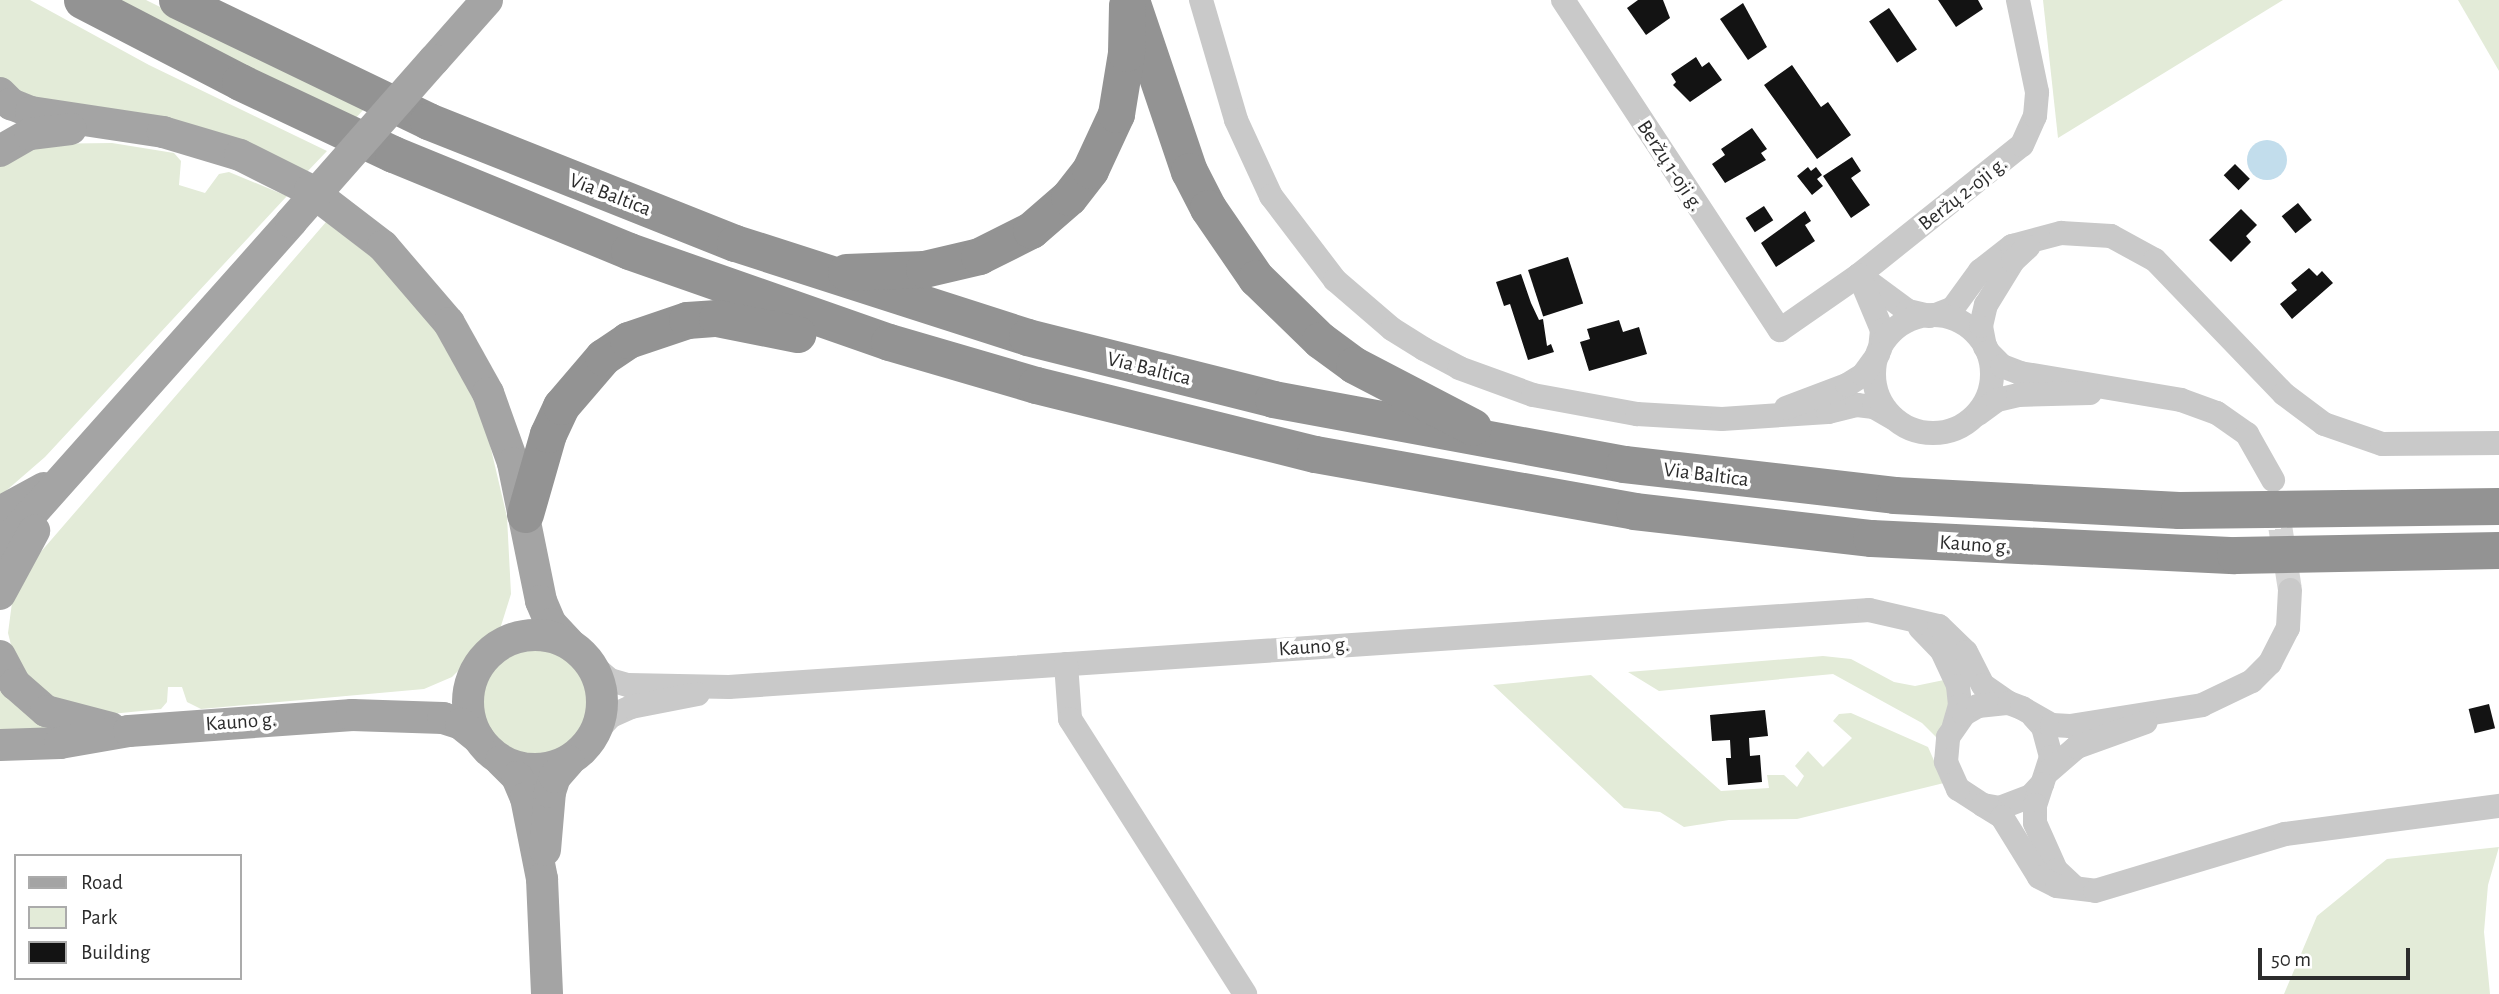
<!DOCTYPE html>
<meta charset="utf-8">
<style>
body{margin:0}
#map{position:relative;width:2499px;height:994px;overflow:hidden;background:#fff;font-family:"Alegreya Sans",sans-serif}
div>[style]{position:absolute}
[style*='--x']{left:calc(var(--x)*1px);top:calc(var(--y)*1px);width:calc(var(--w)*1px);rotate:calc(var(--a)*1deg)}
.green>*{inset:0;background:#e3ebd8}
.round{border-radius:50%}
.water>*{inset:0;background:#c2ddec}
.building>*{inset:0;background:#131313;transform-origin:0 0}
.minor-tunnel>*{height:24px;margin-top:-12px;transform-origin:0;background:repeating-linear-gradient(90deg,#d5d5d5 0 24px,transparent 0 36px)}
.minor>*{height:24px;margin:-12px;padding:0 12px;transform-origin:12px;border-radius:12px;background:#c9c9c9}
.minor>.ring{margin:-12px;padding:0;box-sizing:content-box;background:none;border:24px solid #c9c9c9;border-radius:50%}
.major>*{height:32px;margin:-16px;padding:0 16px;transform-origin:16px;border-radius:16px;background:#a4a4a4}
.major>.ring{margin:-16px;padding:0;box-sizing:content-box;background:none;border:32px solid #a4a4a4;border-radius:50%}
.highway>*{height:37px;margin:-18.5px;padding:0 18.5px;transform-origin:18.5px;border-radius:18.5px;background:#939393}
.major-bridge>*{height:32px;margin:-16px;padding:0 16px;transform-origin:16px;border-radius:16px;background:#a4a4a4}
span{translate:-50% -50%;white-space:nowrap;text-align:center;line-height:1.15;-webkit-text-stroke:7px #fff;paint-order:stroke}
.street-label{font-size:21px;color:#2c2c2c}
.legend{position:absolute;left:14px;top:854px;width:228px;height:126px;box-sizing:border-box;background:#fff;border:2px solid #ababab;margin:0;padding:9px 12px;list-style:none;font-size:21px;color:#2c2c2c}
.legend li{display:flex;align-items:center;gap:14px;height:35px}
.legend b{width:35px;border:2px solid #ababab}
.scale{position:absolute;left:2258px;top:948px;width:152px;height:32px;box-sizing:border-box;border:4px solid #2c2c2c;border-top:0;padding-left:9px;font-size:21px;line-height:24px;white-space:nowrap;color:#2c2c2c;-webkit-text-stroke:5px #fff;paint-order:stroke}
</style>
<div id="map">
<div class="green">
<div style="clip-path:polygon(0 0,30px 0,149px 65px,327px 151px,306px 173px,207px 129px,96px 106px,29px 103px,0 78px)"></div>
<div style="clip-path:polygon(114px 0,146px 0,365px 108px,353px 121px)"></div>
<div style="clip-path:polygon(2043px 0,2283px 0,2058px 138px)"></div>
<div style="clip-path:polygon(2458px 0,2499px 0,2499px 71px)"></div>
<div style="clip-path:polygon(112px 143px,174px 153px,181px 161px,179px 185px,205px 193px,219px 174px,229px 172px,287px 196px,45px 457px,0 496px,0 166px,32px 144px)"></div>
<div style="clip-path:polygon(326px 222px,373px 258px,426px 318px,452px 354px,470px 392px,487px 432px,507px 517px,511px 594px,500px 629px,452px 677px,424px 689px,201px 709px,187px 702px,182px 687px,168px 687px,167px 702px,161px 709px,111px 714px,73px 708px,37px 690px,13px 653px,8px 633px,13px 595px,26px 569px)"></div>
<div class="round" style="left:479px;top:647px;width:112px;height:112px"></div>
<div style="clip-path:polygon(1823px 656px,1851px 659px,1894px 682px,1915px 686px,1944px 680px,1953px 692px,1942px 743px,1922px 723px,1833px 674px,1659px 691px,1628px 672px)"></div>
<div style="clip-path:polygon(1591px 675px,1721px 791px,1769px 788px,1767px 775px,1784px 775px,1797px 787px,1804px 776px,1795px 766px,1808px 751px,1823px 767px,1852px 738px,1833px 721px,1839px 714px,1851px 713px,1928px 747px,1944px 783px,1797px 819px,1729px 820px,1684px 827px,1660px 812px,1624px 808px,1493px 685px)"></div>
<div style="clip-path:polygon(0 679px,68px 731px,0 732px)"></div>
<div style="clip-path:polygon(2499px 847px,2488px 885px,2484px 932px,2490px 994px,2284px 994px,2317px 916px,2387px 859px)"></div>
</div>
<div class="water">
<div class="round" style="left:2247px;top:140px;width:40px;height:40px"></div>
</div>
<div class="building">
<div style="clip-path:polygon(1638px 0,1663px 0,1670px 18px,1646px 35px,1627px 8px)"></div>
<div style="clip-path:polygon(1938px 0,1978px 0,1983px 9px,1956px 27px)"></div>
<div style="clip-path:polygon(1743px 3px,1767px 47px,1748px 60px,1720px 19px)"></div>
<div style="left:1889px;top:8px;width:50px;height:24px;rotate:56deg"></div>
<div style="clip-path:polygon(1696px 57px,1702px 67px,1709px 62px,1722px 80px,1690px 102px,1673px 85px,1676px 82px,1671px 74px)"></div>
<div style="clip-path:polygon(1792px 65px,1821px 107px,1828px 102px,1851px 135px,1817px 159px,1764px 85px)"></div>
<div style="clip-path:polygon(1752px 128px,1767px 149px,1761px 153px,1766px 160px,1725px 183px,1712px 164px,1725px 155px,1721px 149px)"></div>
<div style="clip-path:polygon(1852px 157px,1861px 171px,1851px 178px,1870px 205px,1851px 218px,1823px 176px)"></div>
<div style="left:2235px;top:164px;width:21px;height:16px;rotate:45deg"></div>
<div style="clip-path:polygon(1808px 167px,1811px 171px,1816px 167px,1822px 175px,1817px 179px,1823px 186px,1812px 195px,1797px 176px)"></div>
<div style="left:2298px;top:203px;width:22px;height:21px;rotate:51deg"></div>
<div style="left:1764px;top:206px;width:17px;height:22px;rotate:57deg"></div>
<div style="clip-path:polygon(2241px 209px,2257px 225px,2246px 236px,2251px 242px,2231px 262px,2209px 240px)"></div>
<div style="clip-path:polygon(1805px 211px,1811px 221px,1805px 225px,1815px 241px,1776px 267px,1761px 243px)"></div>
<div style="left:1568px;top:257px;width:49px;height:42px;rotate:72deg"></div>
<div style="clip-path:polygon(2309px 268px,2317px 276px,2322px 271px,2333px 283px,2292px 319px,2280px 304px,2297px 290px,2291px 283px)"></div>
<div style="clip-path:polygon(1521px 274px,1531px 303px,1539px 320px,1543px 319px,1547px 346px,1551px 344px,1554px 352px,1528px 360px,1510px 304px,1504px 306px,1496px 282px)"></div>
<div style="clip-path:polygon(1619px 320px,1623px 332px,1639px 327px,1647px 354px,1589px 371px,1580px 342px,1590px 339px,1587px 329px)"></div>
<div style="left:2489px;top:704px;width:25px;height:21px;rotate:76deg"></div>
<div style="clip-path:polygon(1765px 710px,1768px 736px,1749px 738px,1750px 756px,1760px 755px,1762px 782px,1728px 785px,1726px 758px,1731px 758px,1730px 740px,1712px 741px,1710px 715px)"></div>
</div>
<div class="minor-tunnel">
<div style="--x:2275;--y:493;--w:98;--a:81.2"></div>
</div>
<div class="minor">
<div style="--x:1201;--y:0;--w:125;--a:73.7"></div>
<div style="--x:1236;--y:120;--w:84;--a:65.3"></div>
<div style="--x:1271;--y:196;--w:106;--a:52.7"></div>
<div style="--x:1335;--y:280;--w:75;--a:40.7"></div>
<div style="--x:1392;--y:329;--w:38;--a:32"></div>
<div style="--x:1424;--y:349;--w:40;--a:28"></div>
<div style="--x:1459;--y:368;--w:79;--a:20"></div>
<div style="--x:1533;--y:395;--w:106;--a:10.4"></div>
<div style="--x:1637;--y:414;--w:85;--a:3.4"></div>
<div style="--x:1722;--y:419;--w:106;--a:-3.8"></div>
<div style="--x:1828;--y:412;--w:30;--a:-14"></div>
<div style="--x:1857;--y:405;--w:17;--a:7"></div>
<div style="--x:1874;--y:407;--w:22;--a:30"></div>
<div style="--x:1563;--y:0;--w:395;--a:56.7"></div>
<div style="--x:1780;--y:330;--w:96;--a:-34.8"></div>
<div style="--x:1859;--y:275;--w:208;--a:-38.6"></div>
<div style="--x:2022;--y:145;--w:32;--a:-66"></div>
<div style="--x:2035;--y:116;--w:24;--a:-85"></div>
<div style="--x:2037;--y:92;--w:94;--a:-101.7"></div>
<div style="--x:1859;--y:275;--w:61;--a:36.3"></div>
<div style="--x:1908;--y:311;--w:22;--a:13"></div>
<div style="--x:1859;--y:275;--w:60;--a:67.3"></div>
<div style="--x:1882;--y:330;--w:19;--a:96"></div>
<div style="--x:1936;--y:315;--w:18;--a:-22"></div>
<div style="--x:1953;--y:308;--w:46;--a:-53.9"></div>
<div style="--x:1980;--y:271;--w:41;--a:-38"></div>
<div style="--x:2012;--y:246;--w:51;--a:-14.9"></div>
<div style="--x:2061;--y:233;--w:50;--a:3.4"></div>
<div style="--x:2111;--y:236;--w:50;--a:28.6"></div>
<div style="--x:2155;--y:260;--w:186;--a:46.1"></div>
<div style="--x:2284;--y:394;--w:50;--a:36.9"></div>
<div style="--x:2324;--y:424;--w:61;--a:19"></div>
<div style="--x:2382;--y:444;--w:117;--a:-0.5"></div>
<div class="ring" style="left:1874px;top:315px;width:94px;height:94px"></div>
<div style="--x:1985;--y:347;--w:21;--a:-101"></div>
<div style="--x:1981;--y:326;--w:22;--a:-77"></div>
<div style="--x:1986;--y:305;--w:52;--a:-58.5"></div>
<div style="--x:2013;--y:261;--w:21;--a:-43"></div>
<div style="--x:1988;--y:352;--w:20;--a:45"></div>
<div style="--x:2002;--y:366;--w:19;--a:21"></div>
<div style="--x:2020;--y:373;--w:163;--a:9.5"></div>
<div style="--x:2181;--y:400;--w:38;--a:20"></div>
<div style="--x:2217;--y:413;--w:37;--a:35"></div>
<div style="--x:2247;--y:434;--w:53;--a:60.5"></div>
<div style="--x:1786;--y:408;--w:65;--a:-20.7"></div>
<div style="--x:1847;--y:385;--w:19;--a:-32"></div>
<div style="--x:1863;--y:375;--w:26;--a:-54"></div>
<div style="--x:1978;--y:414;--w:24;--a:-36"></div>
<div style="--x:1997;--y:400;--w:22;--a:-13"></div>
<div style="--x:2018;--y:395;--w:72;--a:-1.6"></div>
<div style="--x:1920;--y:628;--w:32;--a:46"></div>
<div style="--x:1942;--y:651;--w:38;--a:65"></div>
<div style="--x:1958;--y:686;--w:19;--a:84"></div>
<div style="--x:1960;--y:705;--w:22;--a:106"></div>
<div style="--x:591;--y:664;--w:25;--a:40"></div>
<div style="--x:610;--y:680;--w:19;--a:16"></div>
<div style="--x:628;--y:685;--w:101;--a:1.1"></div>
<div style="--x:729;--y:687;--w:1143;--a:-3.86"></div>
<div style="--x:1869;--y:610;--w:72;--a:12.9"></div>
<div style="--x:1939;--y:626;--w:37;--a:44"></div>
<div style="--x:1966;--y:652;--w:37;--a:63"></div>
<div style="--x:1983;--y:685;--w:32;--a:35"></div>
<div style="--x:1066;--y:664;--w:55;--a:85.8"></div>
<div style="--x:1070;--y:719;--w:326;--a:57.5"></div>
<div style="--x:2033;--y:716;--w:15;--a:48"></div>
<div style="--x:2043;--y:727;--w:31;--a:75"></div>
<div style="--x:2051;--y:757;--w:28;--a:108"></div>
<div style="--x:2042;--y:784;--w:16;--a:133"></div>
<div style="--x:2031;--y:796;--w:33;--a:159"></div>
<div style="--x:2000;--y:808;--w:17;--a:-170"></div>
<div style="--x:1983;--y:805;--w:30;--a:-147"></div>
<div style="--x:1958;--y:789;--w:30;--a:-114"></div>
<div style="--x:1946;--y:762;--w:25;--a:-85"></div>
<div style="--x:1948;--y:737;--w:28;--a:-55"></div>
<div style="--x:1964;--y:714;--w:16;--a:-30"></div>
<div style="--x:1978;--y:706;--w:31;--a:-6"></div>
<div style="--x:2009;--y:703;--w:14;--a:21"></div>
<div style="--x:2022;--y:708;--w:34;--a:30"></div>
<div style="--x:2052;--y:725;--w:18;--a:3"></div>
<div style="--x:2070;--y:726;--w:134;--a:-9"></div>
<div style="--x:2202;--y:705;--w:55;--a:-25.6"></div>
<div style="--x:2252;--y:681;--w:25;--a:-45"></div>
<div style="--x:2270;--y:663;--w:39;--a:-63"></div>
<div style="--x:2288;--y:628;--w:38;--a:-87"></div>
<div style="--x:596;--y:732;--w:22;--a:-47"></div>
<div style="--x:611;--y:716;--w:22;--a:-24"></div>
<div style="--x:631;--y:707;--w:68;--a:-11"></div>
<div style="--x:2048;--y:772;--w:38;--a:-41"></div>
<div style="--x:2077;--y:747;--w:73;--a:-19.9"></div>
<div style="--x:2042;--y:784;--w:22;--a:108"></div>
<div style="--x:2035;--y:805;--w:18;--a:90"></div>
<div style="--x:2035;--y:823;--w:51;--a:65.9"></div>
<div style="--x:2056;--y:870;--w:26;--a:43"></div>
<div style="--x:1983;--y:805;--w:22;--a:32"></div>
<div style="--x:2002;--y:817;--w:70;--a:58.3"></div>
<div style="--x:2039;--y:877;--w:20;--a:27"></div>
<div style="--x:2057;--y:886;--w:38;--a:7"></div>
<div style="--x:2095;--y:891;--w:198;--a:-16.7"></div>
<div style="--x:2285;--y:834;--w:216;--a:-7.5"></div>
</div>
<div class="major">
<div style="--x:434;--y:60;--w:80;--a:-48.5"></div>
<div style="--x:0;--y:93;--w:16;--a:45"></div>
<div style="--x:11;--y:104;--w:22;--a:22"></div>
<div style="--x:31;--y:112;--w:134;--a:8.6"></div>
<div style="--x:163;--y:132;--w:80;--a:16.6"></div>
<div style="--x:240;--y:155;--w:78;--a:26.6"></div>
<div style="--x:310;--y:190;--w:92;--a:37.5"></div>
<div style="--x:383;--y:246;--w:101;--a:49.4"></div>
<div style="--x:449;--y:323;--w:80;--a:60.9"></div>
<div style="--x:488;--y:393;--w:74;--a:70.3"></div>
<div style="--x:513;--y:463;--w:141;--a:78.5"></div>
<div style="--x:541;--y:601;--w:25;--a:67"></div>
<div style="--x:551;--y:624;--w:26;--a:47"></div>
<div style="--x:0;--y:151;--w:34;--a:-30"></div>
<div style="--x:30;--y:134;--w:41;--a:-7"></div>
<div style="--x:0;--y:512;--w:50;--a:-28.6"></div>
<div style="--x:0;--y:549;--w:438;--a:-48.3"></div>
<div style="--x:0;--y:594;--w:72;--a:-61.6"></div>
<div class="ring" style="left:468px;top:635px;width:102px;height:102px"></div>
<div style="--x:0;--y:656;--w:32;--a:62"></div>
<div style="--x:15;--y:684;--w:41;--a:41.1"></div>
<div style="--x:46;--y:711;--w:67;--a:14.7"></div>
<div style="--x:0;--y:745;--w:60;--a:-1.9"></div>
<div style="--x:60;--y:743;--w:70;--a:-9.9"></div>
<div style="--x:129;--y:731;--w:224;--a:-4.1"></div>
<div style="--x:352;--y:715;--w:91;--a:1.9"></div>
<div style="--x:443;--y:718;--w:19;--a:18"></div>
<div style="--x:461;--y:724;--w:22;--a:39"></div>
<div style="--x:501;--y:761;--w:23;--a:45"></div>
<div style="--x:517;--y:777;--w:23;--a:67"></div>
<div style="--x:526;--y:798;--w:83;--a:78.8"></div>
<div style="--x:542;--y:879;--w:115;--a:87.5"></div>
<div style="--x:545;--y:850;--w:58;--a:-85.1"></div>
<div style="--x:550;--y:792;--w:16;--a:-72"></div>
<div style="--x:555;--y:777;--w:21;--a:-49"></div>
</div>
<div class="highway">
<div style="--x:82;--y:0;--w:178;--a:27.4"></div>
<div style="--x:240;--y:82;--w:169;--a:25.2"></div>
<div style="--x:393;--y:154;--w:255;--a:22.3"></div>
<div style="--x:629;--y:251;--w:275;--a:19.3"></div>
<div style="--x:889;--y:342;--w:153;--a:16.3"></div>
<div style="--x:1036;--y:385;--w:287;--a:13.9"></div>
<div style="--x:1315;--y:454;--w:324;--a:10.1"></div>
<div style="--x:1634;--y:511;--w:239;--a:6.5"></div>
<div style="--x:1871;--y:538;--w:364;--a:2.7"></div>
<div style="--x:2235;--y:555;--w:264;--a:-1.1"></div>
<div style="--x:177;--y:0;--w:279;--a:25.7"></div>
<div style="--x:428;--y:121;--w:330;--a:21.7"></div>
<div style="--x:735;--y:243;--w:307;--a:17.8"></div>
<div style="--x:1027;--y:337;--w:254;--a:14.1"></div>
<div style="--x:1273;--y:399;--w:357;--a:10.5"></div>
<div style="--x:1624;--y:464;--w:272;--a:6.5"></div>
<div style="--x:1894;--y:495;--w:285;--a:3"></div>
<div style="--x:2179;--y:510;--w:320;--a:-0.7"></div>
<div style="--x:1131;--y:0;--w:181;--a:71.3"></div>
<div style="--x:1189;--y:171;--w:42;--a:62.8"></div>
<div style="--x:1208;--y:208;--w:85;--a:55.6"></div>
<div style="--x:1256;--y:278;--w:89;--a:44.1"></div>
<div style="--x:1320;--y:340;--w:42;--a:36.3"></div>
<div style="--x:1354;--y:365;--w:134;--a:27.5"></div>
<div style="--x:846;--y:272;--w:78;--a:-2.2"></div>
<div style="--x:924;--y:269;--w:57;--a:-13.3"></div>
<div style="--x:979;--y:256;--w:58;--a:-26.6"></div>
<div style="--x:1031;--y:230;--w:50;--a:-41"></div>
<div style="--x:1069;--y:197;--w:34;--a:-52"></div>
<div style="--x:1090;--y:170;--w:62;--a:-65.1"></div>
<div style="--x:1116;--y:114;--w:62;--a:-80.7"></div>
<div style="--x:1126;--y:53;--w:48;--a:-88.8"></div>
<div style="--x:525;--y:514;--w:83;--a:-74"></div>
<div style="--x:548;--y:434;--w:31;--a:-65"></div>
<div style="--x:561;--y:406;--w:65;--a:-49.4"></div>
<div style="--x:603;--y:357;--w:30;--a:-34"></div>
<div style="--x:628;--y:340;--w:62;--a:-18.7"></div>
<div style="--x:687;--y:320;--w:30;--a:-4"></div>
<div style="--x:717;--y:318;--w:82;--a:11.3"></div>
</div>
<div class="major-bridge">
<div style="--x:291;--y:222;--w:216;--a:-48.6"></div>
</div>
<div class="street-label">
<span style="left:1670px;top:166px;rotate:57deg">Beržų 1-oji g.</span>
<span style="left:1963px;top:194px;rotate:-38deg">Beržų 2-oji g.</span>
<span style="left:610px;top:195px;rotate:21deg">Via Baltica</span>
<span style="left:1149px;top:369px;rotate:14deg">Via Baltica</span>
<span style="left:1706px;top:475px;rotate:7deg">Via Baltica</span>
<span style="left:1975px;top:545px;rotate:4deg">Kauno g.</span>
<span style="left:1314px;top:647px;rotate:-4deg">Kauno g.</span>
<span style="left:241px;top:722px;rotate:-4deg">Kauno g.</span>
</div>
<ul class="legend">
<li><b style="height:9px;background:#a4a4a4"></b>Road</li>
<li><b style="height:19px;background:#e3ebd8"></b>Park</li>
<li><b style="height:19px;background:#131313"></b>Building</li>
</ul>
<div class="scale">50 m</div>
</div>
